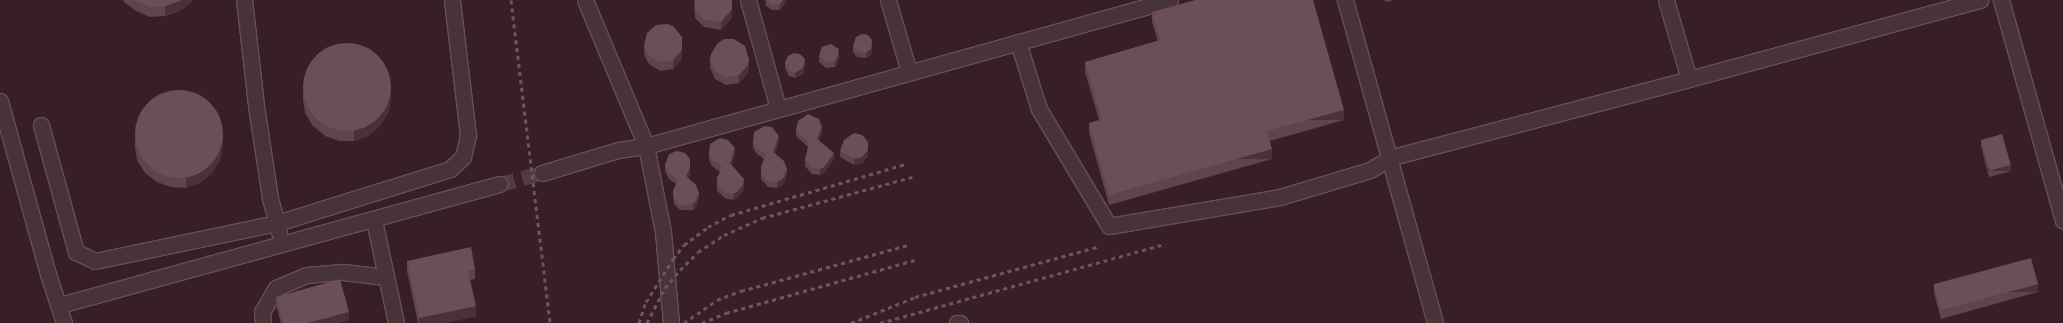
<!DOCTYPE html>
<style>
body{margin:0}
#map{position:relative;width:2063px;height:323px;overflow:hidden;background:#381f27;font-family:Barlow,sans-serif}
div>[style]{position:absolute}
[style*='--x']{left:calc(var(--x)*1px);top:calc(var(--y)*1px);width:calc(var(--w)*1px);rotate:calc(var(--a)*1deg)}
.minor-tunnel>*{height:15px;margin-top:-7.5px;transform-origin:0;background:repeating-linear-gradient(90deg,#543b43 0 15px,transparent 0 23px)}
.roads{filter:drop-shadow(1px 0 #665057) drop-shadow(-1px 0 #665057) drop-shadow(0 1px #665057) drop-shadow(0 -1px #665057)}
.minor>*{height:15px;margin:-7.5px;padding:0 7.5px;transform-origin:7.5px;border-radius:7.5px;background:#483339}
.rail>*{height:3px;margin-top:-1.5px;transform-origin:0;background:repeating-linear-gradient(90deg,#70545d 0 4px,transparent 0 8px)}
.wall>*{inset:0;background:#60434d}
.shaded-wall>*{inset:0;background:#4b3039;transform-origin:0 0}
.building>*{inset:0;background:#6b4e58;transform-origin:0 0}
.round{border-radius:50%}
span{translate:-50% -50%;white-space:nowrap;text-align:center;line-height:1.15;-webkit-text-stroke:3px #2d181f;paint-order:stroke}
</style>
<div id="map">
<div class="minor-tunnel">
<div style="--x:500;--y:184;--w:43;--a:-14.7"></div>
</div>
<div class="roads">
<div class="minor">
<div style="--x:585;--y:0;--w:158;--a:67.3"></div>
<div style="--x:646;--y:146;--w:544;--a:-15.57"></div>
<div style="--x:748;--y:0;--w:112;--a:74.5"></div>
<div style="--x:888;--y:0;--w:75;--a:73.7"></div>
<div style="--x:1345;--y:0;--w:335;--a:74.4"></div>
<div style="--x:1666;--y:0;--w:82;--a:73.8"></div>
<div style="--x:1689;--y:79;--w:302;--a:-15.2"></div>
<div style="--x:2001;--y:0;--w:229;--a:74.3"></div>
<div style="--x:1018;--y:42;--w:70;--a:72.6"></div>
<div style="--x:1039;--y:109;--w:136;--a:59.1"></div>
<div style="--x:1109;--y:226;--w:173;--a:-9.6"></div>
<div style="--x:1280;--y:197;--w:94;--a:-16.7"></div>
<div style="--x:1370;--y:170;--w:26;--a:-31"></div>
<div style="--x:1392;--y:157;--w:307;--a:-14.7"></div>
<div style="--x:0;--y:101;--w:180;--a:74.5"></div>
<div style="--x:48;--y:274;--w:52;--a:71.9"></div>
<div style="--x:41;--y:125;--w:132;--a:74.6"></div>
<div style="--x:76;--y:252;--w:21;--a:25"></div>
<div style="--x:95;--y:261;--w:186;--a:-11.8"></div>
<div style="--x:277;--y:223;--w:26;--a:-106"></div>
<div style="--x:270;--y:198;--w:94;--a:-98.6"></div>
<div style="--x:256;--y:105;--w:106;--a:-96.5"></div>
<div style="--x:542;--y:173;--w:79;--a:-16.8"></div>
<div style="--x:618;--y:150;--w:28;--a:-8"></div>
<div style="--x:646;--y:146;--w:88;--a:78.8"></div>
<div style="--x:663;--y:232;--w:91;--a:85"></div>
<div style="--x:374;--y:220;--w:105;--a:77.9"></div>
<div style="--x:279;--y:232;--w:9;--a:-103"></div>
<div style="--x:277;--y:223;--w:181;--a:-17.3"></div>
<div style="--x:450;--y:169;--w:18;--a:-43"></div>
<div style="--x:463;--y:157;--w:23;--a:-77"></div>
<div style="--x:468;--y:135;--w:136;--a:-96.8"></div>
<div style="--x:60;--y:305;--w:456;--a:-15.4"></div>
<div style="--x:263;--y:323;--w:11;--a:-95"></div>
<div style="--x:262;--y:312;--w:28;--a:-60"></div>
<div style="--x:276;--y:288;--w:34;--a:-23"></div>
<div style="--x:307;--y:275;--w:36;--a:-5"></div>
<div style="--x:343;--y:272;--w:43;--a:6.6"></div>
<div style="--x:957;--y:323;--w:3;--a:0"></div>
</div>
</div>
<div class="rail">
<div style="--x:511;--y:0;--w:325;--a:83.1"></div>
<div style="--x:639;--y:323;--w:22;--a:-72"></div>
<div style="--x:646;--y:302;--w:51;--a:-57.9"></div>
<div style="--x:673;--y:259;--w:18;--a:-52"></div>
<div style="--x:684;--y:245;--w:30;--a:-37"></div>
<div style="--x:708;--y:227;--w:26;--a:-28"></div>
<div style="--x:731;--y:215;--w:181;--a:-16.3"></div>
<div style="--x:647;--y:323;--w:39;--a:-63"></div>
<div style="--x:665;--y:288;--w:23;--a:-50"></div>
<div style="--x:680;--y:270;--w:25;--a:-45"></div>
<div style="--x:698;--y:252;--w:31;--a:-33"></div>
<div style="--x:724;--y:235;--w:42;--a:-24.1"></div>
<div style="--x:762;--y:218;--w:156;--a:-15.3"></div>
<div style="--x:684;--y:323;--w:40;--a:-34.9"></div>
<div style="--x:717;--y:300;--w:26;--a:-21"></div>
<div style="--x:741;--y:291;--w:173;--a:-15.4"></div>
<div style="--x:702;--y:323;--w:26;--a:-23"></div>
<div style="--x:726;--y:313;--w:196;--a:-15.7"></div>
<div style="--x:851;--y:323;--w:69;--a:-22.1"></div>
<div style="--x:915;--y:297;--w:192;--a:-15.4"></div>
<div style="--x:880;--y:323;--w:296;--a:-15.5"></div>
</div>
<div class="wall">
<div style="clip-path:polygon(123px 0,192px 0,191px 2px,180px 11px,165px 16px,150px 17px,136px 11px,124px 2px)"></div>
<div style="clip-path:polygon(694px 0,732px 18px,721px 30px,704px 27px,695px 18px)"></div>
<div style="clip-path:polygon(765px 0,787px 0,780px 10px,772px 10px,766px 6px)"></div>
<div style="clip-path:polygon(1383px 0,1392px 0,1390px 2px,1385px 1px)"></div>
<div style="clip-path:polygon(1152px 12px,1344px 120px,1270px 141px,1272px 159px,1109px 205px,1089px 133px,1089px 123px,1099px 120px,1085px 72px,1085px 62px,1158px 41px,1152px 22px)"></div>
<div style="clip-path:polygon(644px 45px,682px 59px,673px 69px,660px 71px,649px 64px,646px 59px,644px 53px)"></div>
<div style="clip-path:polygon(853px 46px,872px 46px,871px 55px,866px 58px,857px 57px,853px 52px)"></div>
<div style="clip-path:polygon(839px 55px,838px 62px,835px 67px,826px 68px,819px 62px,819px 56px)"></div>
<div style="clip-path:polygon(710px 60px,749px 67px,748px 73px,739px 83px,726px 85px,715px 79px,710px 68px)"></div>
<div style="clip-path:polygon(785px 62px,805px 64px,803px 74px,795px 78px,789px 76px,785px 68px)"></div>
<div style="clip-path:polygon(303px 90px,391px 98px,388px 113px,380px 126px,368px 136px,354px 141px,339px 141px,325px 136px,313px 126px,305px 113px,303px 100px)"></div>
<div style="clip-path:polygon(796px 131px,822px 133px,819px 141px,834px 159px,824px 173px,820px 175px,812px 174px,805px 166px,805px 160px,808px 147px,796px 136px)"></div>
<div style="clip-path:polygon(135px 137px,223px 145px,220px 160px,212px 173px,200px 183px,186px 188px,171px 187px,157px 182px,145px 173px,137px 160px,135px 147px)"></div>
<div style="clip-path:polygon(1981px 140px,2011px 171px,1989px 177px,1981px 146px)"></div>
<div style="clip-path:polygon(753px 142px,779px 142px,775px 153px,787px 175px,784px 183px,781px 186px,777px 188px,768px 187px,761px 179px,761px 167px,764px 159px,756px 153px,753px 148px)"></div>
<div style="clip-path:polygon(840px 151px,868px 156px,862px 163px,854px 165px,840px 157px)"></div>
<div style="clip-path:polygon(709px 154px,735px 154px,731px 165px,744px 184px,743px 191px,737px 198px,733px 200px,725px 198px,717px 191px,717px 178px,720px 172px,712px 166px,709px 160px)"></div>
<div style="clip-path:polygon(665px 165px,690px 174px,688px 178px,699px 199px,696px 207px,693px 210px,680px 210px,674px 204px,673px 191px,676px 184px,669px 179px,665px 171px)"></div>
<div style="clip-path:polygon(407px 261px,475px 269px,475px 279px,470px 280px,476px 316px,444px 323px,418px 323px,407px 271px)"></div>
<div style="clip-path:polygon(1934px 285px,2038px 292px,1941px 319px,1934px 293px)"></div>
<div style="clip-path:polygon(276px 297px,349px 320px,337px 323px,281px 323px,276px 305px)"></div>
</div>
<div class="shaded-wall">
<div style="clip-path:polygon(181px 0,192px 0,191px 2px,180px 11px,165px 16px,165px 6px)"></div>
<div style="clip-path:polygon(732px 0,732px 18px,721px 30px,721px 22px)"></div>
<div style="clip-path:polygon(783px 0,787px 0,780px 10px,780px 4px)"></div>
<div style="clip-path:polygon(682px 37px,682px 59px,673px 69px,673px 60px)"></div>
<div style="clip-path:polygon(872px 40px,871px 55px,866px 58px,866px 53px)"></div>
<div style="clip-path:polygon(839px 49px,838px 62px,835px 67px,835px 61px)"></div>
<div style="clip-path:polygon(749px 59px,749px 67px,748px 73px,739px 83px,739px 75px)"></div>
<div style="clip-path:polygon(805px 59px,805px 64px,803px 74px,795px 78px,795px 73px)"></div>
<div style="clip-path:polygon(391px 88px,391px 98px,388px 113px,380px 126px,368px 136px,354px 141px,354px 131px)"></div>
<div style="left:1344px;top:110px;width:10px;height:80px;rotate:90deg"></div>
<div style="clip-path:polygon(822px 127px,822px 133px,817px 145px,817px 139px)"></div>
<div style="clip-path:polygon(223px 135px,223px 145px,220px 160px,212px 173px,200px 183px,186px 188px,186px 178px)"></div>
<div style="clip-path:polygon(779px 136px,779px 142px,773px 158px,773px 152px)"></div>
<div style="clip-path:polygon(735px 148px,735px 154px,730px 169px,730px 163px)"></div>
<div style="left:1272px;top:149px;width:10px;height:169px;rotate:90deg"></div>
<div style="clip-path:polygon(868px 150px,868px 156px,862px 163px,854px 165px,854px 159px)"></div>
<div style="clip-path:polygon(834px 153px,834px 159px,824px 173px,820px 175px,820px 169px)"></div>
<div style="left:2011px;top:165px;width:6px;height:23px;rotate:90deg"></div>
<div style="clip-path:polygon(690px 168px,690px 174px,686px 182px,686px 176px)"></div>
<div style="clip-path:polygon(787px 169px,787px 175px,784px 183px,781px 186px,777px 188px,777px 182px)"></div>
<div style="clip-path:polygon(744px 179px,744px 184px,743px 191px,737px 198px,733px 200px,733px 194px)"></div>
<div style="clip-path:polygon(699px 193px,699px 199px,696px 207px,693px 210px,693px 204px)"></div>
<div style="left:2038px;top:284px;width:8px;height:101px;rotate:90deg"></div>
<div style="clip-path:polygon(476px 306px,476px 316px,444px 323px,419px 323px,419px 318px)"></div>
<div style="clip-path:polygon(349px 312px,349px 320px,337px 323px,307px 323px)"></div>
</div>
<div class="building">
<div style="clip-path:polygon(134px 0,181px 0,180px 1px,165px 6px,150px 7px,136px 1px)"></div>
<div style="clip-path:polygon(695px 0,732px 0,732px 9px,721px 22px,704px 19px,695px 10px)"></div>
<div style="clip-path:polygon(766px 0,783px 0,780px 4px,772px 5px)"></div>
<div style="clip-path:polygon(1195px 0,1313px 0,1344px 110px,1267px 131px,1272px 149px,1109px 195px,1089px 123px,1102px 120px,1085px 62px,1160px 40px,1152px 12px)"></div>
<div style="clip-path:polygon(668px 24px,674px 27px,682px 37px,682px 50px,673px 60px,660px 62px,649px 56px,646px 51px,644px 45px,647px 33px,656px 25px)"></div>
<div style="clip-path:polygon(862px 34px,868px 35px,872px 40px,871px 49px,866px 53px,857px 51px,853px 46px,856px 37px)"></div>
<div style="clip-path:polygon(724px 39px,734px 39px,745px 46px,749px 59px,748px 65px,739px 75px,726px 77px,715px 71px,710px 60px,711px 54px,717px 44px)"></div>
<div class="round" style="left:303px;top:43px;width:88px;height:88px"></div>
<div style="clip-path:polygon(831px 44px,839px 49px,838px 56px,835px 61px,826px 62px,819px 56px,822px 47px)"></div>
<div style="clip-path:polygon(794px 53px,800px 54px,805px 59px,803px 68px,795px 73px,789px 71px,785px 62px,788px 56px)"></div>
<div class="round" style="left:135px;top:90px;width:88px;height:88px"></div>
<div style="clip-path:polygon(808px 114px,819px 119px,822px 127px,817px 139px,834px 153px,824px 167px,820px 169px,812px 168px,805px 160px,809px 143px,796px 131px,798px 121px)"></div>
<div style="clip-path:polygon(764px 126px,772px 127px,779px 136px,773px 152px,784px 161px,787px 169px,784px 177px,781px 180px,777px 182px,768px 181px,761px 173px,761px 167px,766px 154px,756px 148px,753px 142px,754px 132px)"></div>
<div style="clip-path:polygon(854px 133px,862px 135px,865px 138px,868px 142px,868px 150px,862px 157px,854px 159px,840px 151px,844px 140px)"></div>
<div style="left:2002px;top:134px;width:32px;height:22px;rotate:74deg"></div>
<div style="clip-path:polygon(720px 138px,728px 140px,735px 148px,730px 163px,744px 179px,743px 185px,737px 192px,733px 194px,725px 193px,717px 185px,717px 178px,722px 167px,712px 160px,709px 154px,710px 144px)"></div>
<div style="clip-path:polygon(677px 151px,685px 153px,690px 159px,690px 168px,686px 176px,696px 185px,699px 193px,696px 201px,693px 204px,680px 205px,674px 199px,673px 191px,678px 180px,669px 173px,665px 165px,669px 154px)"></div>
<div style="clip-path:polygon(471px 247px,475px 269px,468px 271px,476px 306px,419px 318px,407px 261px)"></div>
<div style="left:2031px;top:258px;width:27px;height:101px;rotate:75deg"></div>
<div style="clip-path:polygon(340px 279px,349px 312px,307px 323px,283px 323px,276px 297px)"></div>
</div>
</div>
